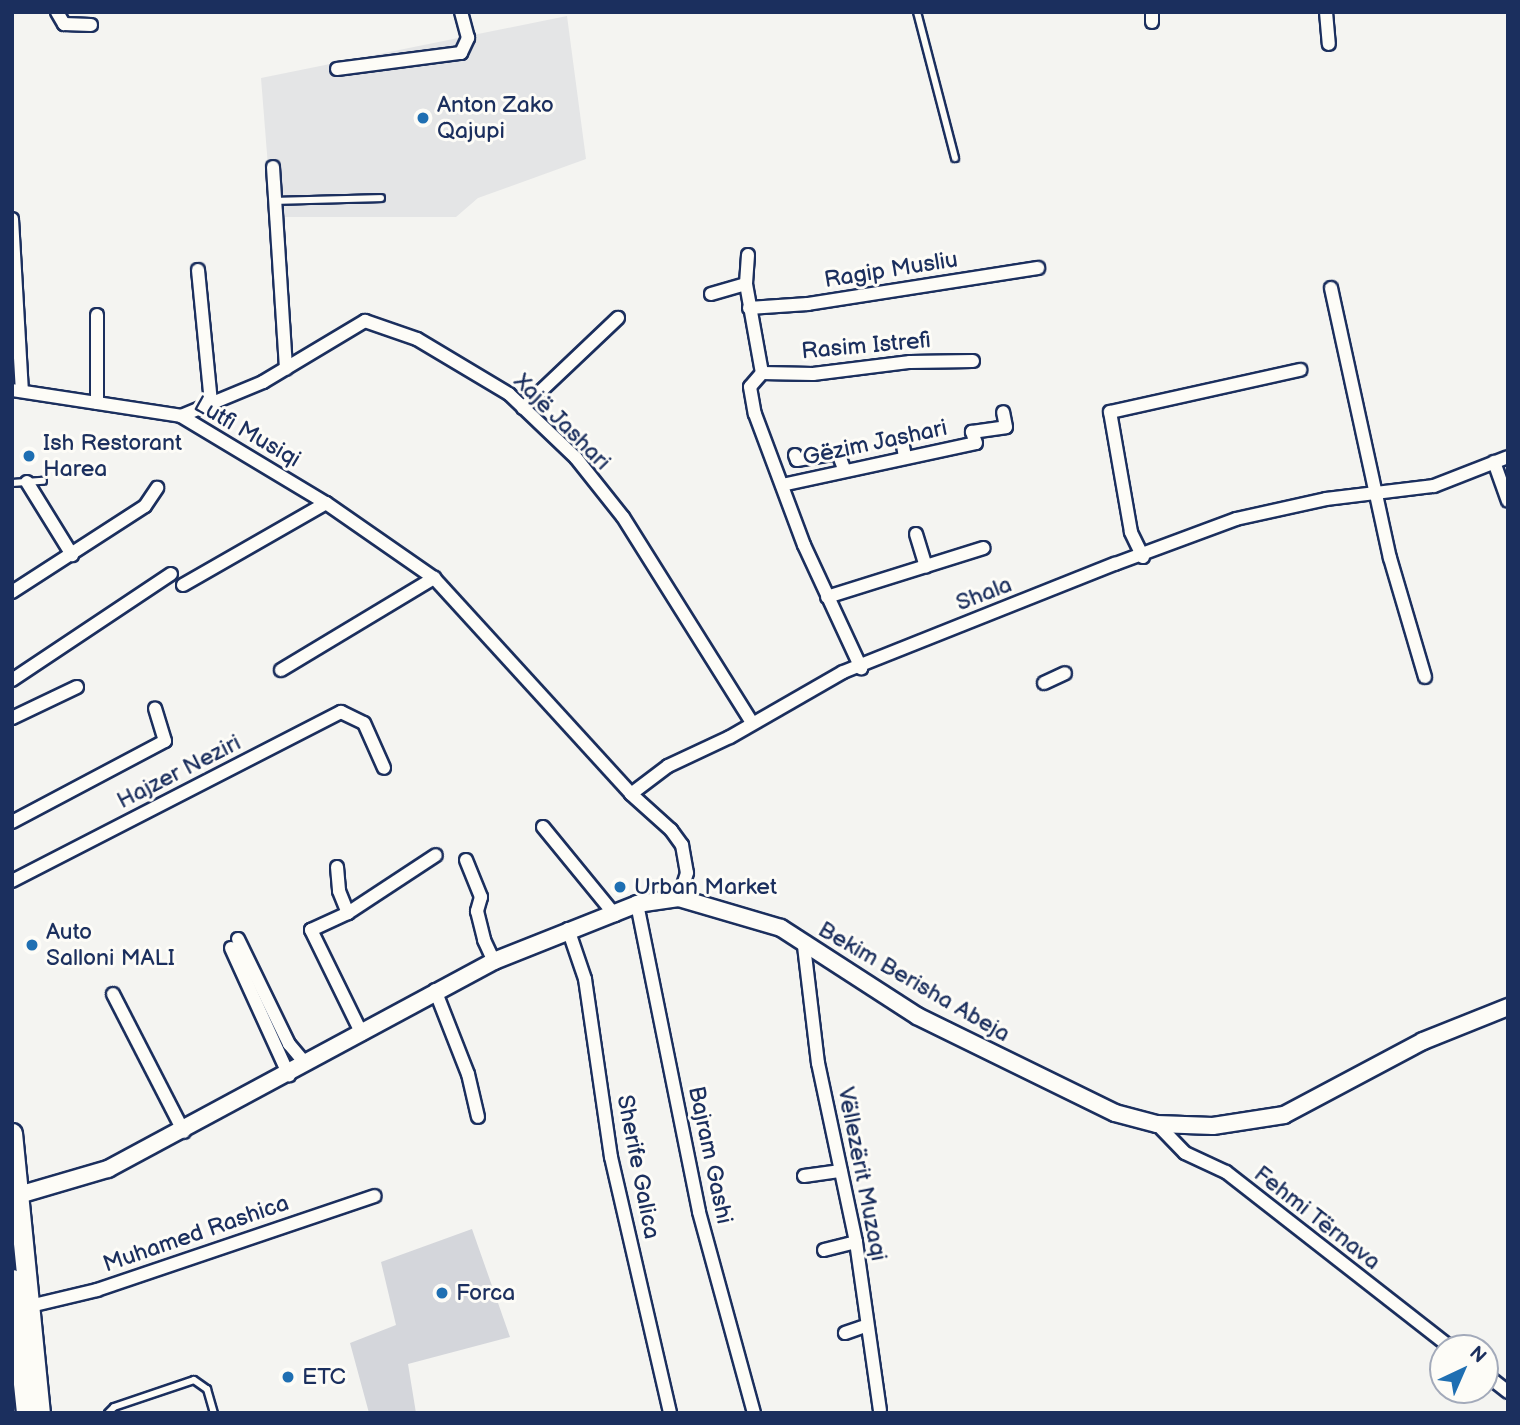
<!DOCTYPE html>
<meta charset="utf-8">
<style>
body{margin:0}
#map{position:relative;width:1520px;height:1425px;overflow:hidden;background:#f4f4f1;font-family:"Balsamiq Sans",sans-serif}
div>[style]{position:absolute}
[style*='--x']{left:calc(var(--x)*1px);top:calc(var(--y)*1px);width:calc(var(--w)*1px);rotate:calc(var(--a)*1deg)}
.built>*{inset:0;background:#e4e5e6}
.green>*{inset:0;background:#d4d6db}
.roads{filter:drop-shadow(2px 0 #1b2f5e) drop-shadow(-2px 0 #1b2f5e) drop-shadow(0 2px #1b2f5e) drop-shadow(0 -2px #1b2f5e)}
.service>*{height:6px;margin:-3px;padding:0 3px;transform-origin:3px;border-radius:3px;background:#fdfcf7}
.minor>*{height:12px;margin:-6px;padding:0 6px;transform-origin:6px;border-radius:6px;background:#fdfcf7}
.tertiary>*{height:16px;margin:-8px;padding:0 8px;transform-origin:8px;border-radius:8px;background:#fdfcf7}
.primary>*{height:19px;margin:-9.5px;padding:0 9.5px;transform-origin:9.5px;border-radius:9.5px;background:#fdfcf7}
.dots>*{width:19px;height:19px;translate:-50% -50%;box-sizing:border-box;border:4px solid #fdfcf7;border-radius:50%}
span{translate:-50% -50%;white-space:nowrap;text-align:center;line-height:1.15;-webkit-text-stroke:6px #fdfcf7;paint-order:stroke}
.poi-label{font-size:23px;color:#1b2f5e}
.left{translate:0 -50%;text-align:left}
.street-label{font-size:23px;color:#1b2f5e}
.frame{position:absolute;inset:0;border:14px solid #1b2f5e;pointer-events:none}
.north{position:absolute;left:1429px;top:1334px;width:70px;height:70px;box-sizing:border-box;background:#fdfcf7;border:2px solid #a3aaba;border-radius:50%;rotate:44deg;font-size:19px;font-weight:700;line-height:28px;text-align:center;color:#1b2f5e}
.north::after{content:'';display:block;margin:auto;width:24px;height:32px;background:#1f6fb2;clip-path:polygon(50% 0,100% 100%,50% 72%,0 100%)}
</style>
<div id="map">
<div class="built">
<div style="clip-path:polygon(567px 16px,586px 159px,478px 198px,456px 217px,272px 217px,261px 78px)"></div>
</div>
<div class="green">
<div style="clip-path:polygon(472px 1229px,510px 1337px,408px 1364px,416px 1413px,369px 1413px,350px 1343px,396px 1325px,381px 1262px)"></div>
</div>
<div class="roads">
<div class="service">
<div style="--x:917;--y:12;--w:151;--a:75.4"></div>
<div style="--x:275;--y:201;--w:106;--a:-1.6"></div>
<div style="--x:12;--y:483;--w:31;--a:-4"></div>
<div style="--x:108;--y:1413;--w:8;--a:-45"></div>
<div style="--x:114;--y:1407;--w:84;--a:-18.6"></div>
<div style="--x:194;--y:1380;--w:16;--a:35"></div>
<div style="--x:207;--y:1389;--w:25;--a:74"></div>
</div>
<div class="minor">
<div style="--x:57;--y:12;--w:14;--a:60"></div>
<div style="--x:64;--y:24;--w:27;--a:2"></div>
<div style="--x:1152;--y:12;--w:10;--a:90"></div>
<div style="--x:1326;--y:12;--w:32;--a:85"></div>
<div style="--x:337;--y:69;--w:125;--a:-7.4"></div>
<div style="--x:461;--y:53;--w:17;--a:-65"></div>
<div style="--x:468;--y:38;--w:27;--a:-105"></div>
<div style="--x:273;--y:167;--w:202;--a:86.3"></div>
<div style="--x:12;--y:219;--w:172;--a:86.7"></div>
<div style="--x:748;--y:255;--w:29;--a:94"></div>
<div style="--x:746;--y:284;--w:90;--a:79.8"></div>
<div style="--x:762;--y:373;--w:18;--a:131"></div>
<div style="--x:750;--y:387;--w:27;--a:80"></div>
<div style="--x:755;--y:414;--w:140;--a:69.5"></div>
<div style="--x:804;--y:545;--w:136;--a:65.1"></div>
<div style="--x:198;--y:270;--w:134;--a:84.4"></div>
<div style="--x:1331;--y:288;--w:276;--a:77.7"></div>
<div style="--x:1390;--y:558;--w:124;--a:73.6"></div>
<div style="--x:711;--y:294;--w:36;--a:-16"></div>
<div style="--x:749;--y:308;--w:59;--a:-3.9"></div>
<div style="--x:808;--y:304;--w:233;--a:-8.9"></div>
<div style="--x:762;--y:373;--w:51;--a:1.1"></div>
<div style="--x:813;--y:374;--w:98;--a:-7.1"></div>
<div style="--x:910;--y:362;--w:63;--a:-0.9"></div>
<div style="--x:12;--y:390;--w:171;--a:8.7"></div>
<div style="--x:181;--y:416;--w:169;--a:31"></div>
<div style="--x:326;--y:503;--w:131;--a:34.8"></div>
<div style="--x:434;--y:578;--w:292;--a:47.6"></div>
<div style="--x:631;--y:794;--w:54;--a:42"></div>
<div style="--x:671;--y:830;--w:19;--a:54"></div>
<div style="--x:682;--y:845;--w:28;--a:80"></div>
<div style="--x:687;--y:873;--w:26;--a:108"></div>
<div style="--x:97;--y:403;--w:88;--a:-90"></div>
<div style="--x:523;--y:408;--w:131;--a:-43.5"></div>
<div style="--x:181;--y:416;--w:89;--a:-22.5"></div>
<div style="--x:263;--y:382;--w:119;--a:-30.9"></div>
<div style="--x:365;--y:321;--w:55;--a:19.1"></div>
<div style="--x:417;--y:339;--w:107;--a:30.9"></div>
<div style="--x:509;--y:394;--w:93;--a:43.7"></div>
<div style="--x:576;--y:458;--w:75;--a:51.5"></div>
<div style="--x:623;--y:517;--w:243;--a:57.9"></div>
<div style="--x:902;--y:440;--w:17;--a:80"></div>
<div style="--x:795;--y:455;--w:5;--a:68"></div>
<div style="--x:797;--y:460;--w:42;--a:-9.7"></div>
<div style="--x:838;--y:453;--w:17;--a:69"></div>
<div style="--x:1494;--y:462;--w:41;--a:70.3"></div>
<div style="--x:27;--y:482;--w:86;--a:58.3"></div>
<div style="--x:782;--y:485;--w:198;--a:-12.2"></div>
<div style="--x:976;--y:443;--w:12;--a:-110"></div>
<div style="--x:972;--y:432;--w:34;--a:-8"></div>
<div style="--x:1006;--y:427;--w:15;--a:-101"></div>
<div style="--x:916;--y:534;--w:34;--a:73"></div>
<div style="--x:1143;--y:557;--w:28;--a:-116"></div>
<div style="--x:1131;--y:532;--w:122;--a:-99.9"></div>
<div style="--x:1110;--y:412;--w:195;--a:-12.5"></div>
<div style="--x:183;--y:585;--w:165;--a:-29.8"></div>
<div style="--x:12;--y:592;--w:158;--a:-32.9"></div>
<div style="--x:145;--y:506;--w:22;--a:-56"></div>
<div style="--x:827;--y:597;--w:164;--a:-17.4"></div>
<div style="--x:281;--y:670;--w:179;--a:-31"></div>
<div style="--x:12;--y:680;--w:191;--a:-33.7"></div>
<div style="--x:1044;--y:683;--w:23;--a:-25"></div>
<div style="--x:12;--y:718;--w:72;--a:-25.5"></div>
<div style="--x:631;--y:794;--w:46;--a:-37.1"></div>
<div style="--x:668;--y:766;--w:68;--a:-25.1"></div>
<div style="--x:730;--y:737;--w:130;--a:-29.9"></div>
<div style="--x:843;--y:672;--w:293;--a:-21.7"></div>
<div style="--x:1115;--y:564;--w:129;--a:-20.4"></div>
<div style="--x:1236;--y:519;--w:92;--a:-12.5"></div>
<div style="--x:1326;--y:499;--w:109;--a:-6.9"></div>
<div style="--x:1434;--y:486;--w:79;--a:-21.4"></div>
<div style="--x:12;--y:822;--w:173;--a:-27.9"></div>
<div style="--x:165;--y:741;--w:34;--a:-107"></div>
<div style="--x:543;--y:827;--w:114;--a:50.7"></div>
<div style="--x:466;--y:860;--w:40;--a:68"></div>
<div style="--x:481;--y:897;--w:15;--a:106"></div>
<div style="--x:477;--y:911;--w:30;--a:76"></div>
<div style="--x:484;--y:940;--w:23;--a:65"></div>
<div style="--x:337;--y:867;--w:24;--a:85"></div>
<div style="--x:339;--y:891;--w:24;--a:68"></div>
<div style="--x:12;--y:881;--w:370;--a:-27.2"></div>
<div style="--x:341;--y:712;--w:25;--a:26"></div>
<div style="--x:364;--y:723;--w:49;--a:66"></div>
<div style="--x:637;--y:904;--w:314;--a:78.6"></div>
<div style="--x:699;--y:1212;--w:208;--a:74.7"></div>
<div style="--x:568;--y:929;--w:53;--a:71.2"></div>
<div style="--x:585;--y:979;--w:180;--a:81.7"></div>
<div style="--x:611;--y:1157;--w:263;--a:77"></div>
<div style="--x:238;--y:939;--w:117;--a:64.1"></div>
<div style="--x:289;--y:1044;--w:25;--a:50"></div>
<div style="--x:804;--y:946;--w:118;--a:83.2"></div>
<div style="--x:818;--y:1063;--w:183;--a:78"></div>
<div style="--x:856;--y:1242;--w:170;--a:81.9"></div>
<div style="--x:231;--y:948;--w:140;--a:65.5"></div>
<div style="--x:435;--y:990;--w:90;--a:68.6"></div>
<div style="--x:468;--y:1074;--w:44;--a:76.9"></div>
<div style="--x:113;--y:994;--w:155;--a:62.8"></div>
<div style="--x:362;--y:1034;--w:116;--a:-116.1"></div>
<div style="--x:311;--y:930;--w:41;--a:-24.7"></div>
<div style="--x:348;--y:913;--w:105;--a:-33.4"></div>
<div style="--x:1157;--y:1124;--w:40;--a:46"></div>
<div style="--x:1185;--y:1153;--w:45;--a:24.9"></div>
<div style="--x:1226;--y:1172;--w:286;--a:38"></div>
<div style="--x:804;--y:1176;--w:37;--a:-8"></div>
<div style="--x:824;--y:1250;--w:33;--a:-14"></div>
<div style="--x:30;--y:1306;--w:69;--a:-13.4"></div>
<div style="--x:97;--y:1290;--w:293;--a:-18.7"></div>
<div style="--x:845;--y:1333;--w:21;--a:-19"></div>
<div style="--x:1485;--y:1374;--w:29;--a:38"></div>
</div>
<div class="tertiary">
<div style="--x:12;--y:1197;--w:100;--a:-16.3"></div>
<div style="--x:108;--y:1169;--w:438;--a:-28.3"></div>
<div style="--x:494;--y:961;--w:154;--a:-21.7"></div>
<div style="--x:637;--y:904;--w:42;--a:-8.1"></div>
<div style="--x:679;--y:898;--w:106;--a:16.4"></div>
<div style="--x:781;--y:928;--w:162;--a:32.9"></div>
<div style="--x:917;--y:1016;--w:220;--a:26.1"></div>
<div style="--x:1115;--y:1113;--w:43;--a:14.7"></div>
<div style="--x:1157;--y:1124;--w:56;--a:2"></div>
<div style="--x:1213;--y:1126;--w:72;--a:-8.8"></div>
<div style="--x:1284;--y:1115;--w:157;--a:-28"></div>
<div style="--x:1423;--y:1041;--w:92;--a:-21.8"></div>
</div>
<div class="primary">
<div style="--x:12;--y:1133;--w:281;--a:84.3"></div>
<div style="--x:12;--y:1279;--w:135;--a:84"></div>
</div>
</div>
<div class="dots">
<div style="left:423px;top:118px;background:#1f6fb2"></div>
<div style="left:29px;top:456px;background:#1f6fb2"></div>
<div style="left:620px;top:887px;background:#1f6fb2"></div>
<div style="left:32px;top:945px;background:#1f6fb2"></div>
<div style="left:442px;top:1293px;background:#1f6fb2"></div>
<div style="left:288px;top:1377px;background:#1f6fb2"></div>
</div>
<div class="poi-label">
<span class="left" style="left:437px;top:118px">Anton Zako<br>Qajupi</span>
<span class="left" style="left:43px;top:456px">Ish Restorant<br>Harea</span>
<span class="left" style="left:634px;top:887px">Urban Market</span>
<span class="left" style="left:46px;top:945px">Auto<br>Salloni MALI</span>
<span class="left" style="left:456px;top:1293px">Forca</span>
<span class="left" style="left:302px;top:1377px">ETC</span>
</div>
<div class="street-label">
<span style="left:891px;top:270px;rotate:-9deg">Ragip Musliu</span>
<span style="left:866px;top:346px;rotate:-5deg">Rasim Istrefi</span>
<span style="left:562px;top:422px;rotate:45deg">Xajë Jashari</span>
<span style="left:247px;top:432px;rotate:30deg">Lutfi Musiqi</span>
<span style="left:875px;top:443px;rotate:-12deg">Gëzim Jashari</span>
<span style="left:984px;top:594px;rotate:-21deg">Shala</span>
<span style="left:179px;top:772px;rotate:-27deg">Hajzer Neziri</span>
<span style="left:914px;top:982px;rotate:30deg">Bekim Berisha Abeja</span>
<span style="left:710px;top:1155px;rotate:78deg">Bajram Gashi</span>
<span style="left:638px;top:1167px;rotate:79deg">Sherife Galica</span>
<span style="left:862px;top:1174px;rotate:79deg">Vëllezërit Muzaqi</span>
<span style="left:1317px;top:1218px;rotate:38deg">Fehmi Tërnava</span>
<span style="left:196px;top:1234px;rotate:-19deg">Muhamed Rashica</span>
</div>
<div class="frame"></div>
<div class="north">N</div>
</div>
